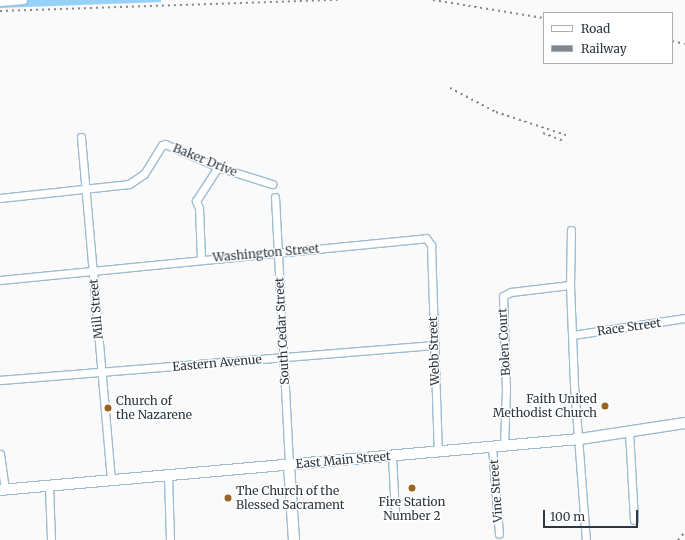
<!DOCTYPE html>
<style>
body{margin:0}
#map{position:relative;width:685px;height:540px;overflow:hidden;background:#fafafa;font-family:Merriweather,serif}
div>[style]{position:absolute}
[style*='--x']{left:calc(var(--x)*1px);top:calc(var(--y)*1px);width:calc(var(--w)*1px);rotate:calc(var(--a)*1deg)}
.green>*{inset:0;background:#96d1f7}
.roads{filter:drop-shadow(1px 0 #9dbcd1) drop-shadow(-1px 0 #9dbcd1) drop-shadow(0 1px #9dbcd1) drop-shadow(0 -1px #9dbcd1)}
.minor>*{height:7px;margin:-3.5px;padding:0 3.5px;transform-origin:3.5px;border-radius:3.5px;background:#fff}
.secondary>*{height:10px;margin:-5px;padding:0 5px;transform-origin:5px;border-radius:5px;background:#fff}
.rail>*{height:2px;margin-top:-1px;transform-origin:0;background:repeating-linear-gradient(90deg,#81888e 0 2px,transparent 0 6px)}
.dots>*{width:11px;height:11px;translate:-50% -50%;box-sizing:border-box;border:2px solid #fff;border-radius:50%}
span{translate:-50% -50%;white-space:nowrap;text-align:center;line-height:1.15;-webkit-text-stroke:3px #fff;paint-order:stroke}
.street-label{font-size:12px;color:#2c3841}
.poi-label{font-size:12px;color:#2c3841}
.right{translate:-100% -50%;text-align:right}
.left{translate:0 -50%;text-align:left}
.legend{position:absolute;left:543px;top:12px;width:130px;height:52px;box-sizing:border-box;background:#fff;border:1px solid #abafb3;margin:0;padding:5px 7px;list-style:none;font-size:12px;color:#2c3841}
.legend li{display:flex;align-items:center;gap:8px;height:20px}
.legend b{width:20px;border:1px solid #abafb3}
.scale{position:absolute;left:543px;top:510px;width:95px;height:18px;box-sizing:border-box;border:2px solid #2c3841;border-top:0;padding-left:5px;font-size:12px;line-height:14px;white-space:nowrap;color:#2c3841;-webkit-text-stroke:3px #fff;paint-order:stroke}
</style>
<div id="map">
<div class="green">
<div style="clip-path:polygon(0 0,161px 0,161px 2px,0 8px)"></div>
</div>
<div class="roads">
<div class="minor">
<div style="--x:0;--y:2;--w:23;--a:-5"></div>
<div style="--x:81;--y:137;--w:345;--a:85"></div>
<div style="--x:275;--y:197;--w:268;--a:87"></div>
<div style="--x:0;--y:198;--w:130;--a:-6.2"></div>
<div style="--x:129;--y:184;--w:18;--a:-34"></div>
<div style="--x:144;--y:174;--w:34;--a:-58"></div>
<div style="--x:162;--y:145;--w:3;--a:-18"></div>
<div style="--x:165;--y:144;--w:58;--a:23.5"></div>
<div style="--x:218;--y:167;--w:57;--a:17.5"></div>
<div style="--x:571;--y:230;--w:55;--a:91"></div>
<div style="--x:570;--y:285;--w:100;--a:87.7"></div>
<div style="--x:574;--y:385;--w:155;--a:85.6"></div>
<div style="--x:201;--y:259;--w:51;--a:-92.2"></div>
<div style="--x:199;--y:208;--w:8;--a:-113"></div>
<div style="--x:196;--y:201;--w:40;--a:-57.1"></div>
<div style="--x:0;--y:280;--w:428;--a:-5.6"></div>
<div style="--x:426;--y:238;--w:9;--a:54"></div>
<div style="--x:431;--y:245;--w:207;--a:88.1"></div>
<div style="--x:573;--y:335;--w:113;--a:-8.6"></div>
<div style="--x:0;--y:380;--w:435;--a:-4.6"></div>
<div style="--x:629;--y:431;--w:89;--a:86.8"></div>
<div style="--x:504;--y:446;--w:56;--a:-88"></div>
<div style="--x:506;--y:390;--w:94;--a:-91.8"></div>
<div style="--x:503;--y:296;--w:9;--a:-27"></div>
<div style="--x:511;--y:292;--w:59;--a:-6.8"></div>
<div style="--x:492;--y:447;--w:87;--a:85.4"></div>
<div style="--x:0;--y:454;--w:36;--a:82"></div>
<div style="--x:392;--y:456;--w:58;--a:87"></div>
<div style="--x:168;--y:476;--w:64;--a:88.2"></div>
<div style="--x:49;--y:487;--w:53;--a:87.8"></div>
</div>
<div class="secondary">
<div style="--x:289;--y:465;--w:75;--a:86.2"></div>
<div style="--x:0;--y:490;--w:582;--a:-5.03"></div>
<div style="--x:580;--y:439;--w:106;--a:-8.7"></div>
</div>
</div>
<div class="rail">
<div style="--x:433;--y:0;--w:112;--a:9.2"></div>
<div style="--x:0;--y:11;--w:338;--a:-1.9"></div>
<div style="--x:672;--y:41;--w:13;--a:13"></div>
<div style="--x:450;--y:88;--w:52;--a:27.6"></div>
<div style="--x:496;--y:112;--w:74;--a:18.2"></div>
<div style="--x:543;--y:133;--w:22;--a:21"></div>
<div style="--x:678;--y:540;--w:11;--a:-49"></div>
</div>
<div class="dots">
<div style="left:605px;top:406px;background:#9b631e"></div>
<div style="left:108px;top:408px;background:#9b631e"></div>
<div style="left:412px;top:488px;background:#9b631e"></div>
<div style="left:228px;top:498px;background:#9b631e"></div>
</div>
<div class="street-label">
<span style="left:205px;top:160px;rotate:22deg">Baker Drive</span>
<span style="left:266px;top:253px;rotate:-5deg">Washington Street</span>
<span style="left:96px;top:309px;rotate:-95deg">Mill Street</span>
<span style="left:629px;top:327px;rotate:-8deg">Race Street</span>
<span style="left:282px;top:331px;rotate:-93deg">South Cedar Street</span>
<span style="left:504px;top:342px;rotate:-93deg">Bolen Court</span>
<span style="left:434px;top:351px;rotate:-92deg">Webb Street</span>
<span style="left:217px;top:363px;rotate:-5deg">Eastern Avenue</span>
<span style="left:343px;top:460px;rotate:-5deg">East Main Street</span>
<span style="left:496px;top:491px;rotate:-94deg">Vine Street</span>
</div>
<div class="poi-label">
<span class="right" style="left:597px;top:406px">Faith United<br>Methodist Church</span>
<span class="left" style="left:116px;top:408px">Church of<br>the Nazarene</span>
<span class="left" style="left:236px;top:498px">The Church of the<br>Blessed Sacrament</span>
<span style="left:412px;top:509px">Fire Station<br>Number 2</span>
</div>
<ul class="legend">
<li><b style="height:5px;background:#fff"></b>Road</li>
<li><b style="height:5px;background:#81888e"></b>Railway</li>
</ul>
<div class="scale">100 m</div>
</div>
